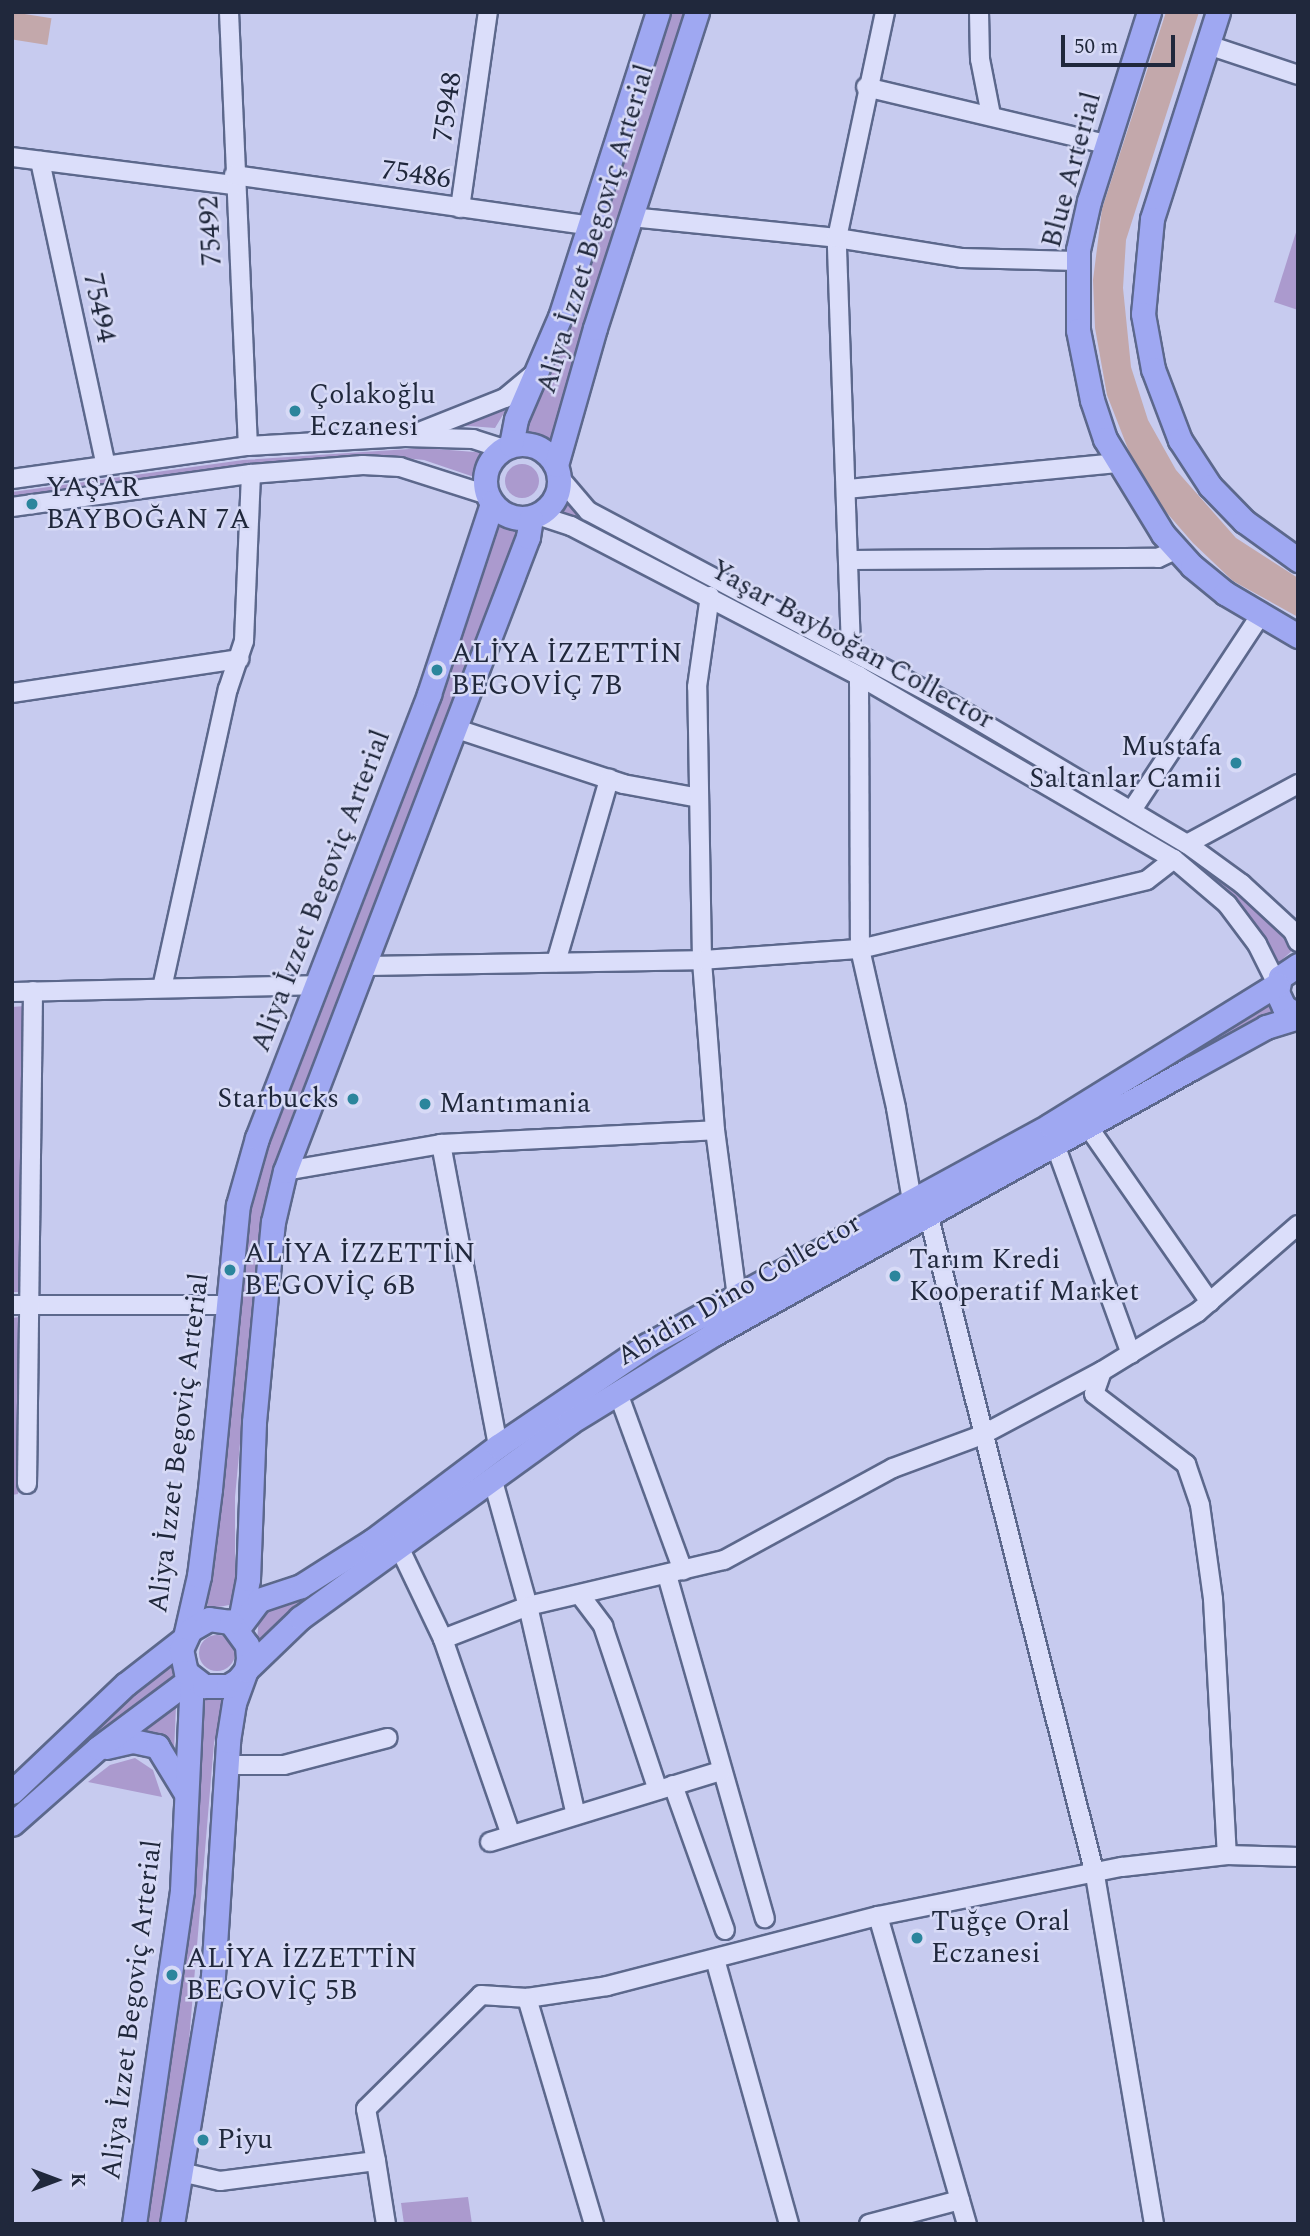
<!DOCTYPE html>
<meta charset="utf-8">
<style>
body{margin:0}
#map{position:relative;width:1310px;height:2236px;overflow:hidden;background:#c7cbef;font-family:Spectral,serif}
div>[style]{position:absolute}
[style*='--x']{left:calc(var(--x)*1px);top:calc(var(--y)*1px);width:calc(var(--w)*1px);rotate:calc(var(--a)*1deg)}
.green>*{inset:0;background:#ab9ace}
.round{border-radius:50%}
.water>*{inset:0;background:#c3a8ab;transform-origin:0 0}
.roads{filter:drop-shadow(2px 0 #5c688c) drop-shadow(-2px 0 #5c688c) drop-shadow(0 2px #5c688c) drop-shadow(0 -2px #5c688c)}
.minor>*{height:18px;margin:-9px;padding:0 9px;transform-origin:9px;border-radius:9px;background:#dbdefa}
.major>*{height:23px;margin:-11.5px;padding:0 11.5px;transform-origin:11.5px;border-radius:11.5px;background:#9fa8f2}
.major>.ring{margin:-11.5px;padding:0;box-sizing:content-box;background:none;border:23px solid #9fa8f2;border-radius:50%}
.dots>*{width:19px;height:19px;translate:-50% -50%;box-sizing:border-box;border:4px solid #d7daf6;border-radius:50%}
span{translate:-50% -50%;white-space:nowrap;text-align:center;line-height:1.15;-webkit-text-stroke:5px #d7daf6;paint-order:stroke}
.street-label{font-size:28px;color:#20283c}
.poi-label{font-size:28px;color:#20283c}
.left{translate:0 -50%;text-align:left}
.right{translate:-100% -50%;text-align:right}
.frame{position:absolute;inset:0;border:14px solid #20283c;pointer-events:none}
.north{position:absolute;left:21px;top:2145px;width:70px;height:70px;-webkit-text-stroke:5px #d7daf6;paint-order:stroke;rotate:90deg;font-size:19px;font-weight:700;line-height:28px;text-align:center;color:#20283c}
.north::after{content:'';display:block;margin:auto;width:24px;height:32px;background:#20283c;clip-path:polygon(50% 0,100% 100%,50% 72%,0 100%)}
.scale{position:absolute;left:1061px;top:35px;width:114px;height:32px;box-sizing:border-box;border:4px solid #20283c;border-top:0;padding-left:9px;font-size:21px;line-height:24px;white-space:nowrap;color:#20283c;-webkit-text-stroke:5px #d7daf6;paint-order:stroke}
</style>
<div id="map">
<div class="green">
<div style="clip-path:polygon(672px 12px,684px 12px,548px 447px,521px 436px,577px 308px)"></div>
<div style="clip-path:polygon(1298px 226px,1298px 310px,1274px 302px)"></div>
<div style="clip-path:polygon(507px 408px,495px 428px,443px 424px,477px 419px)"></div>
<div style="clip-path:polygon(424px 448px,487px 453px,480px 479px,424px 460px,383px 456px,243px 465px,12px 496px,12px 492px,243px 460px)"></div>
<div class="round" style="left:505px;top:464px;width:34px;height:34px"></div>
<div style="clip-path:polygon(559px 499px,622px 538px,873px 670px,1143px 827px,1239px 893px,1294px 949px,1276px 965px,1266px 939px,1232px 896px,1198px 867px,871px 672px,557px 509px)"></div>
<div style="clip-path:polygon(496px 517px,522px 524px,282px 1142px,261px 1219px,235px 1497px,235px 1604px,207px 1609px,248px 1218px,269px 1139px,411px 777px,475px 600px)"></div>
<div style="clip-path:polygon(1268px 1001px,1276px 1013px,944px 1198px,326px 1587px,257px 1643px,259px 1614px,323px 1583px,618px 1375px,1095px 1110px,1200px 1049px)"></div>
<div style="clip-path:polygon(25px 1006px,22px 1292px,12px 1292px,12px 1007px)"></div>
<div style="clip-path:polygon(19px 1317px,23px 1321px,18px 1494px,12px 1495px,12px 1318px)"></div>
<div class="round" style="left:199px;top:1635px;width:36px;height:36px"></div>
<div style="clip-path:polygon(174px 1659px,176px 1685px,12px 1813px,12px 1805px,139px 1685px)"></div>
<div style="clip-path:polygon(224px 1699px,214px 1743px,189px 2041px,159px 2224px,147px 2224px,185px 1970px,205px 1700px)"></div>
<div style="clip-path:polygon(176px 1707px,174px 1751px,155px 1737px,135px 1733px)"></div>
<div style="clip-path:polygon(135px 1758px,153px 1770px,162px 1797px,88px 1782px,110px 1765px)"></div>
<div style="clip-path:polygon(468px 2197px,472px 2224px,404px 2224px,401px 2203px)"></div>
</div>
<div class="water">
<div style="left:12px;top:12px;width:40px;height:27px;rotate:9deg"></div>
<div style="clip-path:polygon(1166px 12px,1199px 12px,1126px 240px,1123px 288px,1131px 367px,1148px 420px,1176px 470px,1236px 538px,1298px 578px,1298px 617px,1233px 581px,1193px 543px,1160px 505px,1130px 454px,1107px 395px,1095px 328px,1093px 280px,1102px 209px)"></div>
</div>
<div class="roads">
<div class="minor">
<div style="--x:229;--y:12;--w:434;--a:87.5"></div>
<div style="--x:979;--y:12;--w:47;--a:88.8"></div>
<div style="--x:980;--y:59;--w:57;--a:78.9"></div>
<div style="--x:1208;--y:45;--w:95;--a:18.4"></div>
<div style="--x:866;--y:87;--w:247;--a:13.4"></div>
<div style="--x:12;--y:157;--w:224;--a:7.2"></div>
<div style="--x:40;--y:161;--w:311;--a:77.8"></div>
<div style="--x:234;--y:175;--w:361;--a:8.1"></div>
<div style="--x:460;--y:208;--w:198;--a:-81.9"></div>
<div style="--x:631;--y:217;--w:207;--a:5.8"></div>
<div style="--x:837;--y:238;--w:127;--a:9.1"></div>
<div style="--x:962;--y:258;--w:115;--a:1.5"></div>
<div style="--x:419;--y:432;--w:92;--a:-21.6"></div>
<div style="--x:505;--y:398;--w:40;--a:-40"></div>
<div style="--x:559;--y:477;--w:45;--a:49.5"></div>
<div style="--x:588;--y:511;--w:411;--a:28"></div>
<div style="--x:951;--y:704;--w:274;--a:30.7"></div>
<div style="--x:1187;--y:844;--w:68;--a:36"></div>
<div style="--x:1242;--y:884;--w:69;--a:42.7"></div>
<div style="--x:1293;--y:931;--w:12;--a:66"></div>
<div style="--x:12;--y:479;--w:238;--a:-8"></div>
<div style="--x:248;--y:446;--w:157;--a:-3.3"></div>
<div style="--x:405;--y:437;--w:68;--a:1.7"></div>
<div style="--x:473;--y:439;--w:32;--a:18"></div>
<div style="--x:847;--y:489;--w:273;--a:-5.5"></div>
<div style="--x:12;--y:507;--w:241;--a:-7.9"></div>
<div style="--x:251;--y:474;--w:112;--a:-4.6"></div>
<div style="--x:363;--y:465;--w:37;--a:3"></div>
<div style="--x:400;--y:467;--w:92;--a:17.7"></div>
<div style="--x:537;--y:515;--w:36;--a:18"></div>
<div style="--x:571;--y:526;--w:325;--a:27.5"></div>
<div style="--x:859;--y:676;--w:364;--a:30.2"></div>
<div style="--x:1174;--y:859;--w:70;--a:40.3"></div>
<div style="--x:1227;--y:904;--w:50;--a:53.1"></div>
<div style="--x:1257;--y:944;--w:45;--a:63.4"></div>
<div style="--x:851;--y:560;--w:307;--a:-0.4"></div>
<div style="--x:1158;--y:558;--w:21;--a:-25"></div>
<div style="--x:851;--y:649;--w:411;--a:-92"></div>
<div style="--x:837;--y:238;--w:231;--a:-78"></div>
<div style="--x:859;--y:676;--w:273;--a:89.8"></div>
<div style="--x:860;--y:949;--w:295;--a:-13.5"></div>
<div style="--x:1147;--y:880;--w:34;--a:-38"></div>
<div style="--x:12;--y:693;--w:230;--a:-8.5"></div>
<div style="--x:454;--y:728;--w:178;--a:18.3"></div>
<div style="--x:623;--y:784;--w:77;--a:10.4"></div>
<div style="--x:1132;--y:810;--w:232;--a:-56.6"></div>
<div style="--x:1187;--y:844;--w:126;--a:-28.4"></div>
<div style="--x:556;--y:962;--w:191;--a:-73.8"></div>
<div style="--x:362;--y:966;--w:340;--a:-1"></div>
<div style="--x:702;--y:960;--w:273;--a:-91"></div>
<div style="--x:697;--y:687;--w:92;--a:-81.9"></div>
<div style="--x:162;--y:988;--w:306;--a:-77.6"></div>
<div style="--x:228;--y:689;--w:51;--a:-71.6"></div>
<div style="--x:244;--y:641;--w:167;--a:-87.6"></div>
<div style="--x:12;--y:992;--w:303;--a:-1.3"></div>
<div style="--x:1089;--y:1128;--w:212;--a:55.2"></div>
<div style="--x:441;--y:1144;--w:307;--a:79.3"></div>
<div style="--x:1056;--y:1147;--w:220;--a:70.1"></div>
<div style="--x:285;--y:1171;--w:158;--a:-9.8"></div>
<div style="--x:441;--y:1144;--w:274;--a:-2.9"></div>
<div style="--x:929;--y:1217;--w:679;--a:75.84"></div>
<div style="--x:1095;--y:1875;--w:354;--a:80.4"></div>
<div style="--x:1298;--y:1225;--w:133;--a:139"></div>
<div style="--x:1198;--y:1312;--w:113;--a:148.4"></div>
<div style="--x:1102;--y:1371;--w:24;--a:109"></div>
<div style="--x:1094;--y:1394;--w:116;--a:37.3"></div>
<div style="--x:1186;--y:1464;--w:43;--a:71.1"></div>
<div style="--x:1200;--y:1505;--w:95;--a:82.1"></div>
<div style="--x:1213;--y:1599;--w:256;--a:86.9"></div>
<div style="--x:1227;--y:1855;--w:71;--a:1.6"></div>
<div style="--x:737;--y:1297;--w:168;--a:-97.5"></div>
<div style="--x:715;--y:1130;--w:170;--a:-94.4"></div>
<div style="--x:702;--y:960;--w:158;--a:-4"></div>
<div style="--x:860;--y:949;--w:163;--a:77.2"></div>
<div style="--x:896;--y:1108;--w:94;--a:80.2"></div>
<div style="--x:12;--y:1305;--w:216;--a:0"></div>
<div style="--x:618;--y:1393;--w:189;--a:69.9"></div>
<div style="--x:493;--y:1481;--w:130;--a:74.4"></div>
<div style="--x:528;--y:1606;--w:201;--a:-13.2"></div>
<div style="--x:724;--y:1560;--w:192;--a:-28.6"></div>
<div style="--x:893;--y:1468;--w:95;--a:-20.3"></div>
<div style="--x:982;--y:1435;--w:136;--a:-28.1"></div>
<div style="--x:27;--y:1484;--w:493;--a:-89.3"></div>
<div style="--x:399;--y:1547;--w:102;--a:64.4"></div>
<div style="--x:443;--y:1639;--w:207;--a:70.9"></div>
<div style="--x:667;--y:1575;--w:357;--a:74.1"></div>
<div style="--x:580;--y:1595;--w:39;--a:53"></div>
<div style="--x:603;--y:1626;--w:173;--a:71.5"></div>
<div style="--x:443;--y:1639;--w:91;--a:-21.2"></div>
<div style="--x:528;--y:1606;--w:214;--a:77.1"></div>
<div style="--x:226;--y:1765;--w:58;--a:0"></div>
<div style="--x:284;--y:1765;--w:107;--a:-14.6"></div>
<div style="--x:673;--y:1785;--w:154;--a:70.3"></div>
<div style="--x:490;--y:1842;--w:242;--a:-17.1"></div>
<div style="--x:878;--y:1916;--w:321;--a:73.9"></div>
<div style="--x:715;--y:1959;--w:275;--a:74.4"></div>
<div style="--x:527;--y:1998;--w:236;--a:73.5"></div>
<div style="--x:376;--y:2161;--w:64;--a:81"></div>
<div style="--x:181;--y:2172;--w:40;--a:13"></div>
<div style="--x:220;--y:2181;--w:157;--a:-7.3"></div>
<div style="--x:376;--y:2161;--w:53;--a:-100.9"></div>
<div style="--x:366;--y:2109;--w:162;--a:-44.7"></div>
<div style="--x:481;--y:1995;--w:46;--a:3.7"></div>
<div style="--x:527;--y:1998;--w:81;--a:-8.5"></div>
<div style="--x:607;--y:1986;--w:280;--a:-14.5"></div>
<div style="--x:878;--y:1916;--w:249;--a:-11.4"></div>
<div style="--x:1122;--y:1867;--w:106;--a:-6.5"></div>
<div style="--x:869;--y:2224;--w:94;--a:-14.8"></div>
</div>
<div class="major">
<div style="--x:1149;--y:12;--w:198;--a:107.6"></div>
<div style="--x:1089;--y:201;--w:50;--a:102.7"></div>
<div style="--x:1078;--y:250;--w:80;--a:90"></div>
<div style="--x:1078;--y:330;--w:71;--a:78.7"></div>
<div style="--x:1092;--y:400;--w:41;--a:71.6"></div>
<div style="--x:1105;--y:439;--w:111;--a:58.6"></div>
<div style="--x:1163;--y:534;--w:43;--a:47.8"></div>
<div style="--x:1192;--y:566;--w:43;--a:39.3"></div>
<div style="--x:1225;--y:593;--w:85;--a:30.5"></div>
<div style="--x:1218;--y:12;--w:217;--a:107.7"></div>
<div style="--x:1152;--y:219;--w:95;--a:95.4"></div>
<div style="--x:1143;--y:314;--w:56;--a:79.7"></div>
<div style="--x:1153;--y:369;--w:76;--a:69.2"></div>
<div style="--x:1180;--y:440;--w:55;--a:56.9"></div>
<div style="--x:1210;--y:486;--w:49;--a:45.8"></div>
<div style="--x:1244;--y:521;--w:67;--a:35.8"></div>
<div class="ring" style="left:485px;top:444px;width:51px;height:51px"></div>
<div style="--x:511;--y:445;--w:26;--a:-79"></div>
<div style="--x:516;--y:419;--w:111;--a:-66.7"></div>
<div style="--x:560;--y:317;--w:320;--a:-72.2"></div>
<div style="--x:556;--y:465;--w:142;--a:-74.1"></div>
<div style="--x:595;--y:328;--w:332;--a:-72.1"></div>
<div style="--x:1298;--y:965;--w:22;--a:146"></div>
<div style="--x:1280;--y:977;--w:15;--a:101"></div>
<div style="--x:1277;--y:992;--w:17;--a:65"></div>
<div style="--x:1284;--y:1007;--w:16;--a:30"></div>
<div style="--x:240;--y:1621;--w:43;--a:-79.2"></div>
<div style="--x:248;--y:1579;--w:157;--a:-87.8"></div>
<div style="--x:254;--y:1422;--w:201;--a:-84.6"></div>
<div style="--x:273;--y:1222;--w:52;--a:-76.8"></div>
<div style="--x:285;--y:1171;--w:679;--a:-69.03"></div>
<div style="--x:528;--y:537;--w:19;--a:-81"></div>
<div style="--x:238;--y:1628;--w:35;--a:-53"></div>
<div style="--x:259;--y:1600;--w:44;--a:-18.4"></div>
<div style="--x:301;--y:1586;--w:84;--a:-32.4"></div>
<div style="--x:372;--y:1541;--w:158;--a:-37"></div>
<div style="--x:498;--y:1446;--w:180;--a:-34.1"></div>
<div style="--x:647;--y:1345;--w:459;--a:-28.6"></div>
<div style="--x:1050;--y:1125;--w:267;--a:-31.8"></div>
<div style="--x:185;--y:1637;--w:63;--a:-77.1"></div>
<div style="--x:199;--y:1576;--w:88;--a:-82.8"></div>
<div style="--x:210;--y:1489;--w:285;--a:-84.4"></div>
<div style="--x:238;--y:1205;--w:70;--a:-74.2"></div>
<div style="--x:257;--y:1138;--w:476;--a:-68.8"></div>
<div style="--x:429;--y:694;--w:201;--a:-71.7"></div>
<div style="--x:106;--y:1747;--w:28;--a:-13"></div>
<div style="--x:133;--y:1741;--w:25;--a:12"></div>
<div style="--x:157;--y:1746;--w:54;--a:58.7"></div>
<div style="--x:12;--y:1792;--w:157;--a:-43.5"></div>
<div style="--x:126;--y:1684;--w:75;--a:-37.9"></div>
<div style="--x:12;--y:1824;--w:115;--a:-41.5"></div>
<div style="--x:98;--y:1748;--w:117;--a:-36.7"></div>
<div style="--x:134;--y:2224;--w:337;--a:-81.8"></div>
<div style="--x:182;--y:1890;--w:212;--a:-87.3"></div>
<div style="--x:172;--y:2224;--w:251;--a:-80.6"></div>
<div style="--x:213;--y:1976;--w:235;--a:-86.3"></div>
<div style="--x:228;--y:1741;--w:38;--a:-81"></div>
<div style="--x:234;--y:1703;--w:35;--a:-70"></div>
<div style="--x:246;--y:1670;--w:11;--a:-80"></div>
<div style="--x:248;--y:1659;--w:14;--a:-94"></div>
<div style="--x:247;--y:1645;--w:29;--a:-126"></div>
<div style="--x:230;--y:1622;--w:21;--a:-172"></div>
<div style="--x:209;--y:1619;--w:22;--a:150"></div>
<div style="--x:190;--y:1630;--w:21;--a:115"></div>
<div style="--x:181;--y:1649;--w:24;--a:78"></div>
<div style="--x:186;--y:1672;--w:23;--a:38"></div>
<div style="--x:204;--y:1686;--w:24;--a:0"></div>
<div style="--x:228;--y:1686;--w:12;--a:-31"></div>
<div style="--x:238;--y:1680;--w:13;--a:-51"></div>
<div style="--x:246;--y:1670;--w:75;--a:-43.9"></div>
<div style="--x:300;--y:1618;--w:332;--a:-35.9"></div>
<div style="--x:569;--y:1423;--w:168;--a:-31.6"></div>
<div style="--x:712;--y:1335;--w:547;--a:-29.1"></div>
<div style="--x:1190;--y:1069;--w:87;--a:-28.9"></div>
<div style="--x:1266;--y:1027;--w:34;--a:-17"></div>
</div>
</div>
<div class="dots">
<div style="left:295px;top:411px;background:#2b859c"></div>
<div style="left:32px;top:504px;background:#2b859c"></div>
<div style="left:437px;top:670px;background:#2b859c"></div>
<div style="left:1236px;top:763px;background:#2b859c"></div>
<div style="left:353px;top:1099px;background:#2b859c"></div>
<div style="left:425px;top:1104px;background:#2b859c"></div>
<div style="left:230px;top:1270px;background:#2b859c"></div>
<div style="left:895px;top:1276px;background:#2b859c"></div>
<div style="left:917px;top:1938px;background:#2b859c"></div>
<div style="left:172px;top:1975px;background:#2b859c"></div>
<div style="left:203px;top:2140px;background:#2b859c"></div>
</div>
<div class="street-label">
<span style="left:448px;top:107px;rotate:-82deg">75948</span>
<span style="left:1072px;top:170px;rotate:-75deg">Blue Arterial</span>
<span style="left:416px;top:175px;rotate:8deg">75486</span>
<span style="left:596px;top:229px;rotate:-73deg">Aliya İzzet Begoviç Arterial</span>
<span style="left:211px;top:231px;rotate:-93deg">75492</span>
<span style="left:99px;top:308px;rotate:78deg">75494</span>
<span style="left:852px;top:645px;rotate:29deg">Yaşar Bayboğan Collector</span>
<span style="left:321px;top:891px;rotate:-69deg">Aliya İzzet Begoviç Arterial</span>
<span style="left:739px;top:1290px;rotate:-30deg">Abidin Dino Collector</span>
<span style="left:179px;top:1443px;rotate:-83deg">Aliya İzzet Begoviç Arterial</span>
<span style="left:132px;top:2010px;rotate:-83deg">Aliya İzzet Begoviç Arterial</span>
</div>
<div class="poi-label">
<span class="left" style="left:309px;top:411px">Çolakoğlu<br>Eczanesi</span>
<span class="left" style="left:46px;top:504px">YAŞAR<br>BAYBOĞAN 7A</span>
<span class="left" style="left:451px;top:670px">ALİYA İZZETTİN<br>BEGOVİÇ 7B</span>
<span class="right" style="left:1222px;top:763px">Mustafa<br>Saltanlar Camii</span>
<span class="right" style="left:339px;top:1099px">Starbucks</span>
<span class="left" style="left:439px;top:1104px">Mantımania</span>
<span class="left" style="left:244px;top:1270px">ALİYA İZZETTİN<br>BEGOVİÇ 6B</span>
<span class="left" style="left:909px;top:1276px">Tarım Kredi<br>Kooperatif Market</span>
<span class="left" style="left:931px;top:1938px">Tuğçe Oral<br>Eczanesi</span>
<span class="left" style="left:186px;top:1975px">ALİYA İZZETTİN<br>BEGOVİÇ 5B</span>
<span class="left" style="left:217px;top:2140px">Piyu</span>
</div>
<div class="frame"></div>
<div class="north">K</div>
<div class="scale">50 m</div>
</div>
